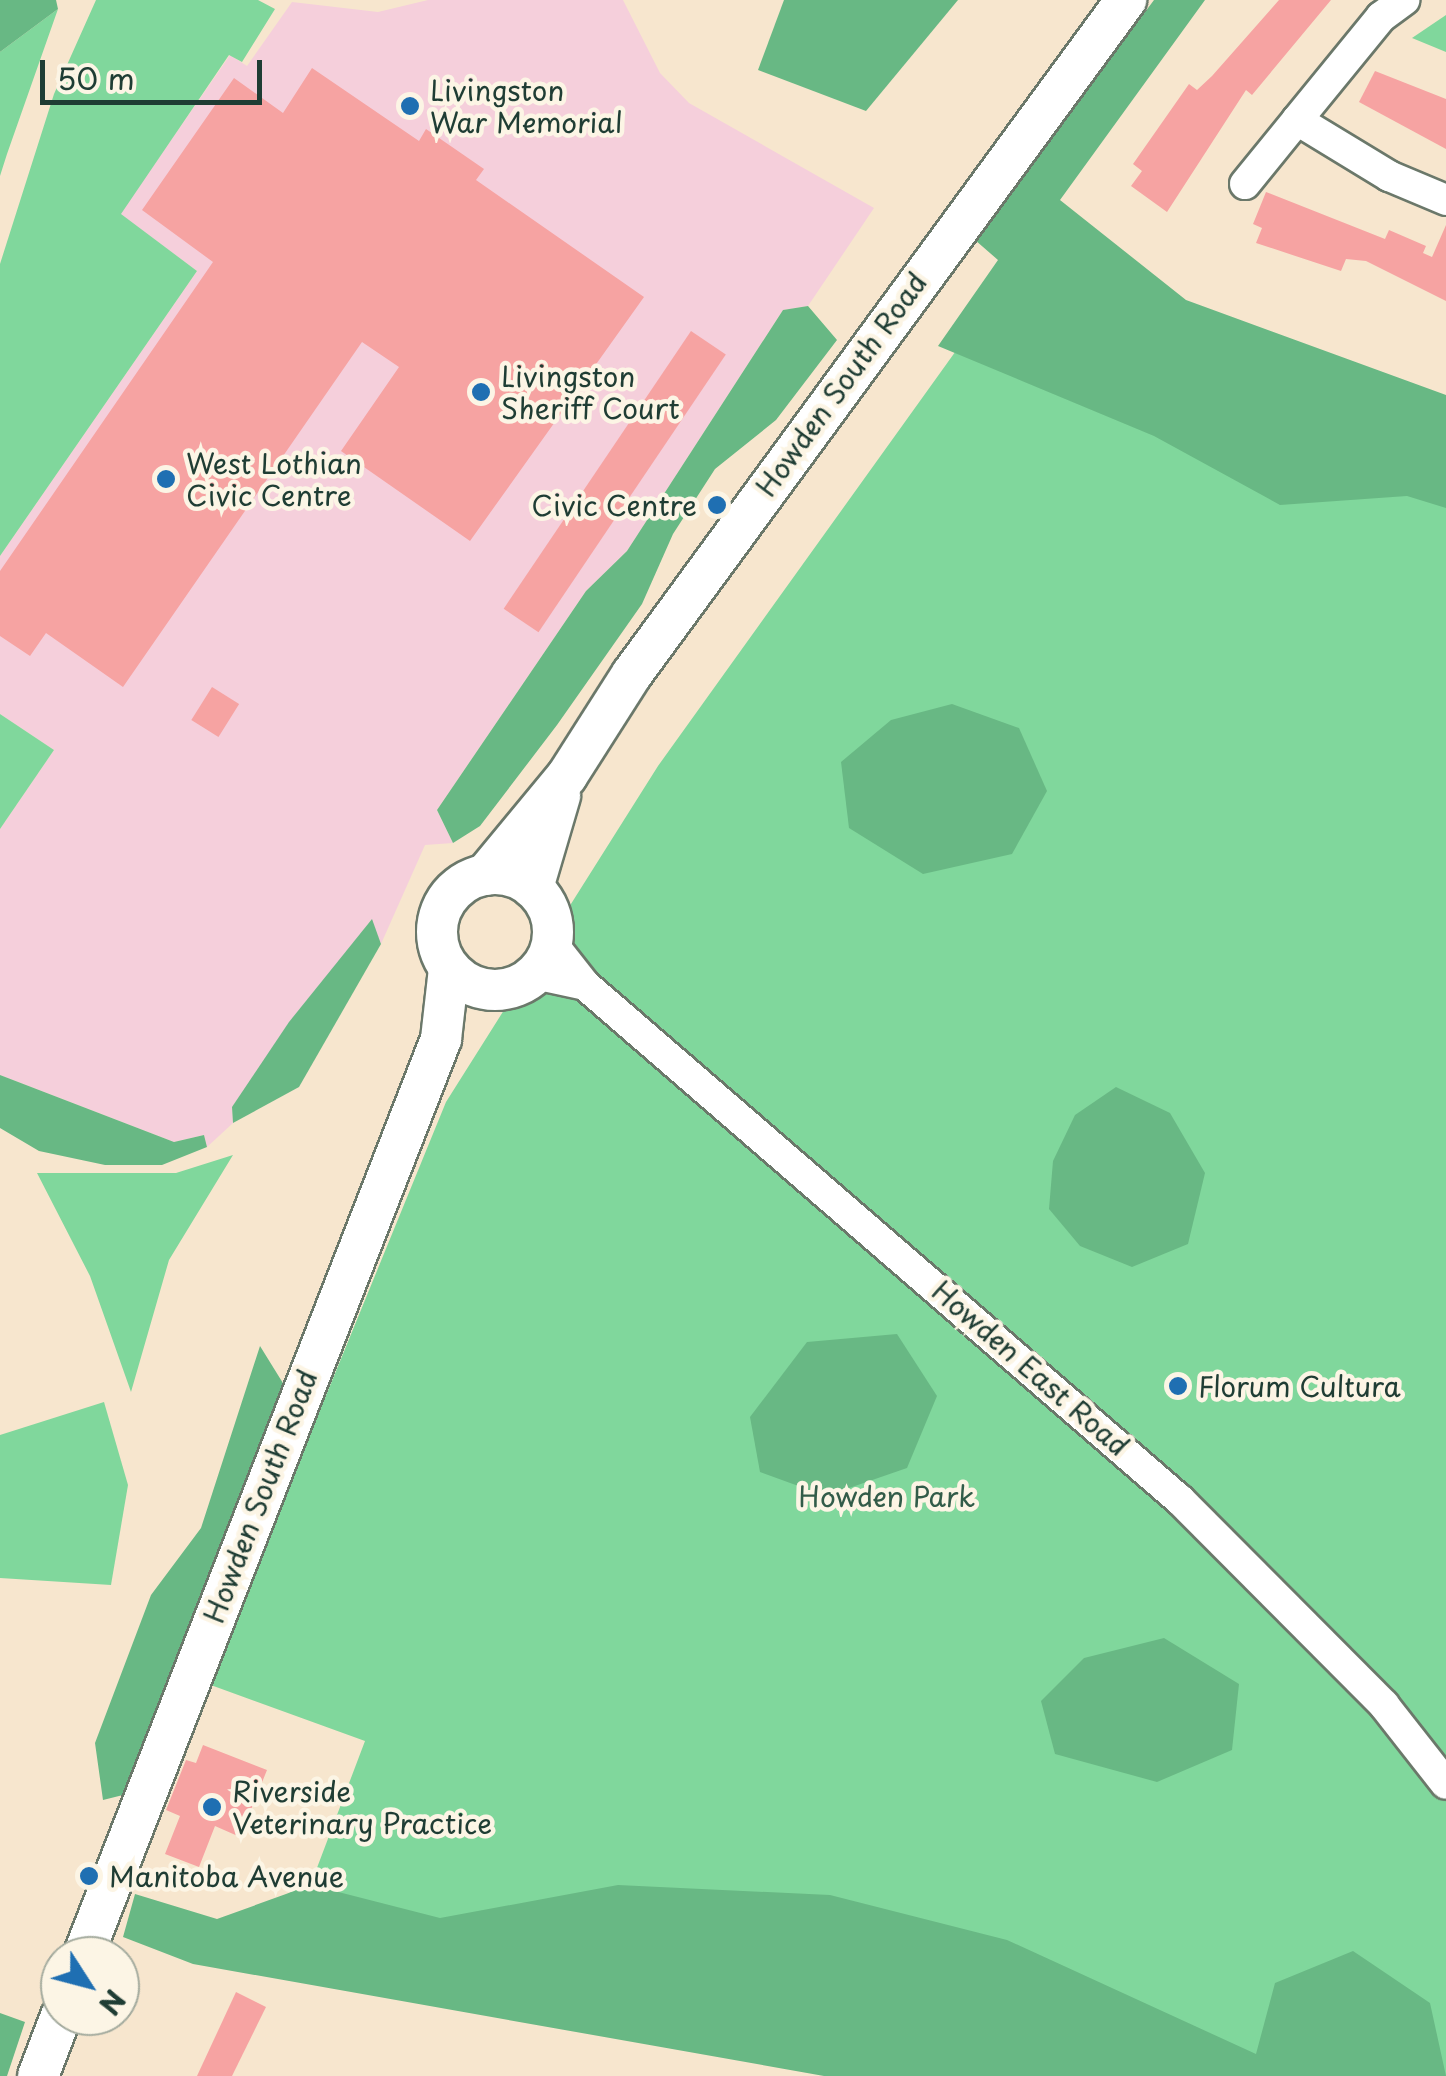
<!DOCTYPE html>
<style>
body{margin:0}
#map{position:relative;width:1446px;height:2076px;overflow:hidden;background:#f7e6ce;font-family:"Playpen Sans",sans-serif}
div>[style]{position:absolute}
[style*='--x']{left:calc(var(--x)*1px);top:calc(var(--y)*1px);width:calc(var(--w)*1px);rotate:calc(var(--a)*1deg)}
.built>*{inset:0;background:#f5cfdb}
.green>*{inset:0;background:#80d79c}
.forest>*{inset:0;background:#68b884}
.building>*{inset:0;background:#f6a3a2;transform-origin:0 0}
.roads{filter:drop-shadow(2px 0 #6b786a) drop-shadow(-2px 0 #6b786a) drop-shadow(0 2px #6b786a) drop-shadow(0 -2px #6b786a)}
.minor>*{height:30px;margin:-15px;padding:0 15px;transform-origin:15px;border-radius:15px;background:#fff}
.major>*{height:40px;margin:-20px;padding:0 20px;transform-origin:20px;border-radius:20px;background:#fff}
.major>.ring{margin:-20px;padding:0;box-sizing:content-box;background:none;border:40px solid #fff;border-radius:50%}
.dots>*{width:28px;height:28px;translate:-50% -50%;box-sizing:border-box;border:5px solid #fcf5e5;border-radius:50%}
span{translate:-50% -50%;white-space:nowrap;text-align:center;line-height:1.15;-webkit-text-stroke:9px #fcf5e5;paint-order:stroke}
.poi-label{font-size:28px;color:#1f3d34}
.left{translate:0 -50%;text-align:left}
.right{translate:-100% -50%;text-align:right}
.street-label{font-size:28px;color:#1f3d34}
.park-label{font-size:28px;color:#325c49}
.north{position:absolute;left:40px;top:1936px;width:100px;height:100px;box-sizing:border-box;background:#fcf5e5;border:2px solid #a4ab9e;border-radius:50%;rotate:126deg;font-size:28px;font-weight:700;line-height:40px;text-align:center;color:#1f3d34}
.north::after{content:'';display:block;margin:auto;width:35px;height:45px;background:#1f6fb2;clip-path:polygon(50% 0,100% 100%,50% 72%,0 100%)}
.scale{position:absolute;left:40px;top:60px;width:222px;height:45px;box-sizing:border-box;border:5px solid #1f3d34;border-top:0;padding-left:12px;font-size:30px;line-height:35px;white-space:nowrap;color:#1f3d34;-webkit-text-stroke:8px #fcf5e5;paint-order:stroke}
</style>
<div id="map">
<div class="built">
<div style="clip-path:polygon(428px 0,623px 0,660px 73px,689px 103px,874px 208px,808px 306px,783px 310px,627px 551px,586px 591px,437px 810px,453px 843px,425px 845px,381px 944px,371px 920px,232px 1107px,233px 1123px,207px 1147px,204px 1135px,174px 1142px,0 1075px,0 829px,54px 750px,0 714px,0 556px,197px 271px,120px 214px,230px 55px,247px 66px,292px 2px,378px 12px)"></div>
</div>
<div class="green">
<div style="clip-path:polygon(96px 0,258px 0,275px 9px,242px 62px,229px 55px,121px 214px,197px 271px,0 556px,0 264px,54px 94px)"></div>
<div style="clip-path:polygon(58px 9px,7px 154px,0 176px,0 52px)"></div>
<div style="clip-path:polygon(1446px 15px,1446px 52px,1412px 38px)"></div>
<div style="clip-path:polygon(991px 302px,1446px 500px,1446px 2076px,206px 1937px,312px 1881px,365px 1741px,208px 1684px,446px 1102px,658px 766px)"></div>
<div style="clip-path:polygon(0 714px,54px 750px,0 829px)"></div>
<div style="clip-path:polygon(233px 1155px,169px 1260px,131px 1392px,90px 1276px,37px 1173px,176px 1173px)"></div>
<div style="clip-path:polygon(104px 1402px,128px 1485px,111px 1585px,0 1578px,0 1435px)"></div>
</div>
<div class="forest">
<div style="clip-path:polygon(0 0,56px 0,58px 9px,0 52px)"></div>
<div style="clip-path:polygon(784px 0,958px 0,866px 111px,758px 70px)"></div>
<div style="clip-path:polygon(1154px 0,1205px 0,1060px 200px,1186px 300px,1446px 395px,1446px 508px,1407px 496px,1280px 505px,1154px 436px,938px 346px,998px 260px,975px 240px)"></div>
<div style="clip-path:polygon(808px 306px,837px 340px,776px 420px,715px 469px,673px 534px,642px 604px,557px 725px,480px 826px,453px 843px,437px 810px,586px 591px,627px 551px,783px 310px)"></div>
<div style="clip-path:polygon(952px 704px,1019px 728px,1047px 791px,1012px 854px,923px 874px,849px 828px,841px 762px,891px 720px)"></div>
<div style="clip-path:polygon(372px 919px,381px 944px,299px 1087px,233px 1123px,232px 1107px,289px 1022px)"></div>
<div style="clip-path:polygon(0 1075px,174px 1142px,204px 1135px,207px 1147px,162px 1165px,105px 1165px,39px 1151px,0 1128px)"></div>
<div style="clip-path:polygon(1116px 1087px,1170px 1113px,1205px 1173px,1188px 1244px,1132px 1267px,1080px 1246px,1049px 1209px,1053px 1161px,1075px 1115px)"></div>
<div style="clip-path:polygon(897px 1334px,937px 1396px,907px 1468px,826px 1496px,760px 1472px,750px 1417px,807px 1342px)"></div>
<div style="clip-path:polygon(260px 1346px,286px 1388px,127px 1794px,103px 1800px,95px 1743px,151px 1595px,201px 1528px)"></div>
<div style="clip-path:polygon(1164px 1638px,1239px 1684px,1232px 1750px,1157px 1782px,1055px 1754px,1041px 1701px,1084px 1658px)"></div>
<div style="clip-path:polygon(311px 1885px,440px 1918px,618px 1885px,830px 1895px,1007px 1940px,1256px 2054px,1275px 1983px,1353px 1951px,1430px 2003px,1446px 2076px,824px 2076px,193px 1964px,123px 1937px,135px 1894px,217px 1919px)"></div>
<div style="clip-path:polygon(0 2013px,25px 2022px,7px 2076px,0 2076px)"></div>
</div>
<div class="building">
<div style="clip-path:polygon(1279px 0,1331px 0,1252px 95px,1246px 90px,1167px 212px,1131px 186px,1142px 171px,1133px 164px,1189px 84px,1197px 90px,1212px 76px)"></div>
<div style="clip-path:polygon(312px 68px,419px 141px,426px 129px,484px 169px,476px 180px,644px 297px,470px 541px,341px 451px,399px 367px,362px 342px,123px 687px,46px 633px,30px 656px,0 636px,0 571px,213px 262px,142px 210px,234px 78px,283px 113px)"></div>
<div style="clip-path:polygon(1375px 71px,1446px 99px,1446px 149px,1359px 102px)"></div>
<div style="clip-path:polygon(1266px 192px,1385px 239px,1389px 230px,1426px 246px,1423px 253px,1432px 257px,1446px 225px,1446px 301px,1366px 261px,1346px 259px,1341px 271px,1256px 243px,1262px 228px,1253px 224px)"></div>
<div style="left:691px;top:331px;width:42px;height:335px;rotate:34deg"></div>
<div style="left:212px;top:687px;width:32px;height:39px;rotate:32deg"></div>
<div style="clip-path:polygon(203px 1745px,267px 1770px,240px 1837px,215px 1826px,199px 1867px,165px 1854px,180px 1816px,166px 1810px,186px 1760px,196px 1763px)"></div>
<div style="clip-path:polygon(236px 1992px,266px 2007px,232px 2076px,197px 2076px)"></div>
</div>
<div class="roads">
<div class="minor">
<div style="--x:1297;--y:120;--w:133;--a:-50.8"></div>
<div style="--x:1381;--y:17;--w:29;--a:-36"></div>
<div style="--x:1245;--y:184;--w:82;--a:-50.9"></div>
<div style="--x:1297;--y:120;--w:108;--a:31.3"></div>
<div style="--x:1389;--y:176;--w:62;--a:22.8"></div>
<div style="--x:552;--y:943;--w:53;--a:51.8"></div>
<div style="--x:585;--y:985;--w:787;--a:40.88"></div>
<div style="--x:1180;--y:1500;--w:289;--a:45.1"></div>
<div style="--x:1384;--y:1705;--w:100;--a:51.9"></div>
<div style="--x:535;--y:974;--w:51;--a:12.4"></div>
</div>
<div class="major">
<div class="ring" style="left:437px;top:874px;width:76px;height:76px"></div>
<div style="--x:485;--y:875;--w:129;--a:-50.4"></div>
<div style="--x:567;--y:776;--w:121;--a:-57.5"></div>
<div style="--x:632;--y:674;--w:836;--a:-53.76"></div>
<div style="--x:533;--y:888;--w:96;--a:-73.6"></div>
<div style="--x:83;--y:1956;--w:984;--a:-68.67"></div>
<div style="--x:441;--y:1039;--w:70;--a:-83.5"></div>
<div style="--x:38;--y:2076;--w:64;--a:-69"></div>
</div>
</div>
<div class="dots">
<div style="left:410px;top:106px;background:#1f6fb2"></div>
<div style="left:481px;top:392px;background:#1f6fb2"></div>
<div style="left:166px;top:479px;background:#1f6fb2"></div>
<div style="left:717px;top:505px;background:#1f6fb2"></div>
<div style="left:1178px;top:1386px;background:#1f6fb2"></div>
<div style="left:212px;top:1807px;background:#1f6fb2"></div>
<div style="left:89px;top:1876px;background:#1f6fb2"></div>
</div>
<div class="poi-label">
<span class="left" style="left:430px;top:106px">Livingston<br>War Memorial</span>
<span class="left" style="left:501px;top:392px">Livingston<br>Sheriff Court</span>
<span class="left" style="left:186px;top:479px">West Lothian<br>Civic Centre</span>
<span class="right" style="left:697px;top:505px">Civic Centre</span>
<span class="left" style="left:1198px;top:1386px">Florum Cultura</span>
<span class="left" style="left:232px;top:1807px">Riverside<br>Veterinary Practice</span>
<span class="left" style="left:109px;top:1876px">Manitoba Avenue</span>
</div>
<div class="street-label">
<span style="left:841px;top:384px;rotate:-54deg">Howden South Road</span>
<span style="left:1031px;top:1368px;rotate:41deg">Howden East Road</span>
<span style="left:260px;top:1496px;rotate:-69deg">Howden South Road</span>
</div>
<div class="park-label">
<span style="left:887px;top:1496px">Howden Park</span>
</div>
<div class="north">N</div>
<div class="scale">50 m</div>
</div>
